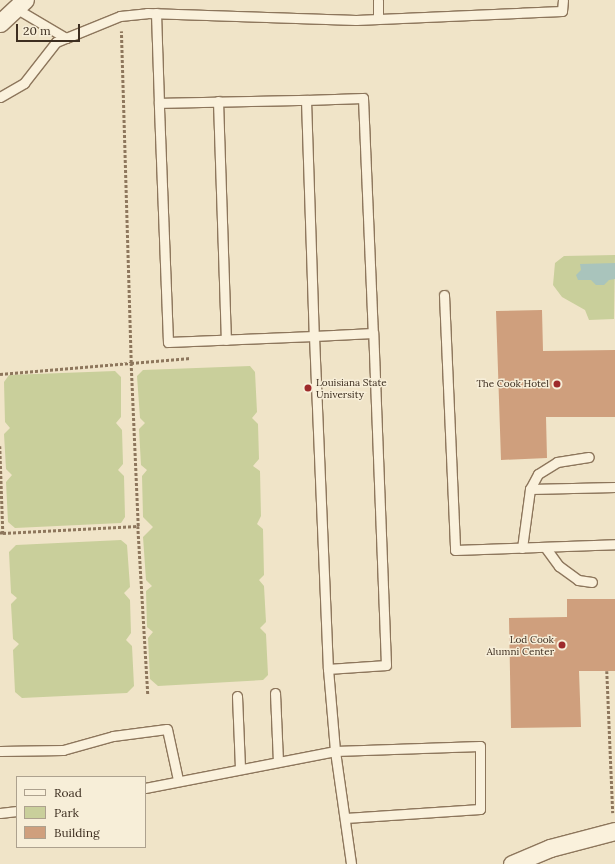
<!DOCTYPE html>
<style>
body{margin:0}
#map{position:relative;width:615px;height:864px;overflow:hidden;background:#f0e4c8;font-family:Lora,serif}
div>[style]{position:absolute}
[style*='--x']{left:calc(var(--x)*1px);top:calc(var(--y)*1px);width:calc(var(--w)*1px);rotate:calc(var(--a)*1deg)}
.green>*{inset:0;background:#c9cf9b}
.water>*{inset:0;background:#a9c4bc}
.building>*{inset:0;background:#cf9f7d}
.path>*{height:2.5px;margin-top:-1.25px;transform-origin:0;background:repeating-linear-gradient(90deg,#8d765c 0 3px,transparent 0 5px)}
.roads{filter:drop-shadow(1px 0 #8d765c) drop-shadow(-1px 0 #8d765c) drop-shadow(0 1px #8d765c) drop-shadow(0 -1px #8d765c)}
.service>*{height:9px;margin:-4.5px;padding:0 4.5px;transform-origin:4.5px;border-radius:4.5px;background:#faf1dc}
.minor>*{height:17px;margin:-8.5px;padding:0 8.5px;transform-origin:8.5px;border-radius:8.5px;background:#faf1dc}
.dots>*{width:11px;height:11px;translate:-50% -50%;box-sizing:border-box;border:2px solid #f7eed8;border-radius:50%}
span{translate:-50% -50%;white-space:nowrap;text-align:center;line-height:1.15;-webkit-text-stroke:3px #f7eed8;paint-order:stroke}
.poi-label{font-size:10px;color:#3d2e20}
.left{translate:0 -50%;text-align:left}
.right{translate:-100% -50%;text-align:right}
.legend{position:absolute;left:16px;top:776px;width:130px;height:72px;box-sizing:border-box;background:#f7eed8;border:1px solid #ada18e;margin:0;padding:5px 7px;list-style:none;font-size:12px;color:#3d2e20}
.legend li{display:flex;align-items:center;gap:8px;height:20px}
.legend b{width:20px;border:1px solid #ada18e}
.scale{position:absolute;left:16px;top:24px;width:64px;height:18px;box-sizing:border-box;border:2px solid #3d2e20;border-top:0;padding-left:5px;font-size:12px;line-height:14px;white-space:nowrap;color:#3d2e20;-webkit-text-stroke:3px #f7eed8;paint-order:stroke}
</style>
<div id="map">
<div class="green">
<div style="clip-path:polygon(615px 255px,614px 319px,589px 320px,585px 310px,562px 297px,553px 285px,555px 263px,564px 256px)"></div>
<div style="clip-path:polygon(250px 366px,255px 372px,257px 412px,252px 418px,258px 424px,259px 459px,253px 466px,260px 471px,261px 516px,257px 524px,263px 529px,264px 575px,259px 580px,264px 586px,266px 622px,260px 628px,266px 634px,268px 675px,263px 680px,158px 686px,150px 679px,148px 638px,153px 632px,147px 627px,146px 591px,152px 586px,146px 580px,143px 537px,153px 527px,143px 517px,142px 476px,147px 470px,141px 465px,139px 429px,145px 423px,140px 418px,137px 376px,143px 370px)"></div>
<div style="clip-path:polygon(115px 371px,121px 377px,121px 417px,116px 423px,122px 430px,123px 464px,118px 470px,124px 476px,125px 517px,121px 523px,15px 528px,8px 522px,6px 482px,12px 475px,6px 469px,4px 434px,10px 428px,5px 422px,4px 382px,9px 375px)"></div>
<div style="clip-path:polygon(121px 540px,127px 545px,130px 587px,124px 593px,130px 600px,131px 633px,126px 640px,132px 646px,134px 686px,127px 693px,22px 698px,15px 692px,13px 650px,19px 644px,13px 639px,11px 604px,17px 598px,11px 593px,9px 552px,16px 545px)"></div>
</div>
<div class="water">
<div style="clip-path:polygon(615px 263px,615px 279px,609px 280px,604px 285px,596px 285px,591px 280px,578px 280px,576px 275px,581px 270px,580px 264px)"></div>
</div>
<div class="building">
<div style="clip-path:polygon(542px 310px,543px 351px,615px 350px,615px 417px,546px 417px,547px 458px,501px 460px,496px 311px)"></div>
<div style="clip-path:polygon(567px 599px,615px 599px,615px 671px,579px 671px,581px 727px,511px 728px,509px 618px,567px 617px)"></div>
</div>
<div class="path">
<div style="--x:0;--y:374;--w:131;--a:-4.8"></div>
<div style="--x:131;--y:363;--w:332;--a:-91.7"></div>
<div style="--x:0;--y:446;--w:87;--a:88"></div>
<div style="--x:3;--y:533;--w:3;--a:180"></div>
<div style="--x:138;--y:526;--w:170;--a:86.6"></div>
<div style="--x:3;--y:533;--w:135;--a:-3"></div>
<div style="--x:138;--y:526;--w:163;--a:-92.5"></div>
<div style="--x:131;--y:363;--w:60;--a:-4.8"></div>
<div style="--x:607;--y:671;--w:142;--a:87.6"></div>
</div>
<div class="roads">
<div class="service">
<div style="--x:378;--y:0;--w:19;--a:90"></div>
<div style="--x:17;--y:9;--w:57;--a:30.6"></div>
<div style="--x:66;--y:38;--w:58;--a:-22.2"></div>
<div style="--x:120;--y:16;--w:27;--a:-6"></div>
<div style="--x:147;--y:13;--w:209;--a:1.9"></div>
<div style="--x:356;--y:20;--w:206;--a:-2.5"></div>
<div style="--x:562;--y:11;--w:11;--a:-85"></div>
<div style="--x:156;--y:13;--w:90;--a:88.1"></div>
<div style="--x:0;--y:97;--w:28;--a:-30"></div>
<div style="--x:24;--y:83;--w:52;--a:-52"></div>
<div style="--x:56;--y:42;--w:11;--a:-22"></div>
<div style="--x:306;--y:100;--w:57;--a:-2"></div>
<div style="--x:363;--y:98;--w:235;--a:87.6"></div>
<div style="--x:218;--y:101;--w:239;--a:88.1"></div>
<div style="--x:444;--y:295;--w:255;--a:87.5"></div>
<div style="--x:455;--y:550;--w:160;--a:-2.1"></div>
<div style="--x:530;--y:489;--w:85;--a:-1.3"></div>
<div style="--x:545;--y:547;--w:24;--a:54"></div>
<div style="--x:559;--y:566;--w:24;--a:36"></div>
<div style="--x:578;--y:580;--w:14;--a:8"></div>
<div style="--x:522;--y:548;--w:60;--a:-82.3"></div>
<div style="--x:530;--y:489;--w:17;--a:-62"></div>
<div style="--x:538;--y:474;--w:22;--a:-32"></div>
<div style="--x:557;--y:462;--w:32;--a:-9"></div>
<div style="--x:328;--y:669;--w:58;--a:-3.9"></div>
<div style="--x:386;--y:665;--w:332;--a:-92.2"></div>
<div style="--x:373;--y:333;--w:59;--a:177.1"></div>
<div style="--x:314;--y:336;--w:146;--a:177.6"></div>
<div style="--x:168;--y:342;--w:239;--a:-92.2"></div>
<div style="--x:159;--y:103;--w:147;--a:-1.2"></div>
<div style="--x:306;--y:100;--w:236;--a:88.1"></div>
<div style="--x:314;--y:336;--w:333;--a:87.6"></div>
<div style="--x:328;--y:669;--w:82;--a:85.1"></div>
<div style="--x:335;--y:751;--w:145;--a:-2"></div>
<div style="--x:480;--y:746;--w:63;--a:90"></div>
<div style="--x:480;--y:809;--w:135;--a:176.2"></div>
<div style="--x:275;--y:693;--w:68;--a:87.5"></div>
<div style="--x:237;--y:696;--w:72;--a:87.6"></div>
<div style="--x:0;--y:751;--w:63;--a:-0.9"></div>
<div style="--x:63;--y:750;--w:52;--a:-15.6"></div>
<div style="--x:113;--y:736;--w:54;--a:-7.4"></div>
<div style="--x:167;--y:729;--w:52;--a:77.8"></div>
<div style="--x:145;--y:788;--w:194;--a:-11"></div>
<div style="--x:335;--y:751;--w:114;--a:81.9"></div>
<div style="--x:0;--y:813;--w:17;--a:-7"></div>
</div>
<div class="minor">
<div style="--x:0;--y:23;--w:34;--a:-43"></div>
<div style="--x:512;--y:864;--w:41;--a:-22.8"></div>
<div style="--x:550;--y:848;--w:67;--a:-14.7"></div>
</div>
</div>
<div class="dots">
<div style="left:557px;top:384px;background:#9e2a2b"></div>
<div style="left:308px;top:388px;background:#9e2a2b"></div>
<div style="left:562px;top:645px;background:#9e2a2b"></div>
</div>
<div class="poi-label">
<span class="left" style="left:316px;top:388px">Louisiana State<br>University</span>
<span class="right" style="left:549px;top:384px">The Cook Hotel</span>
<span class="right" style="left:554px;top:645px">Lod Cook<br>Alumni Center</span>
</div>
<ul class="legend">
<li><b style="height:5px;background:#faf1dc"></b>Road</li>
<li><b style="height:11px;background:#c9cf9b"></b>Park</li>
<li><b style="height:11px;background:#cf9f7d"></b>Building</li>
</ul>
<div class="scale">20 m</div>
</div>
